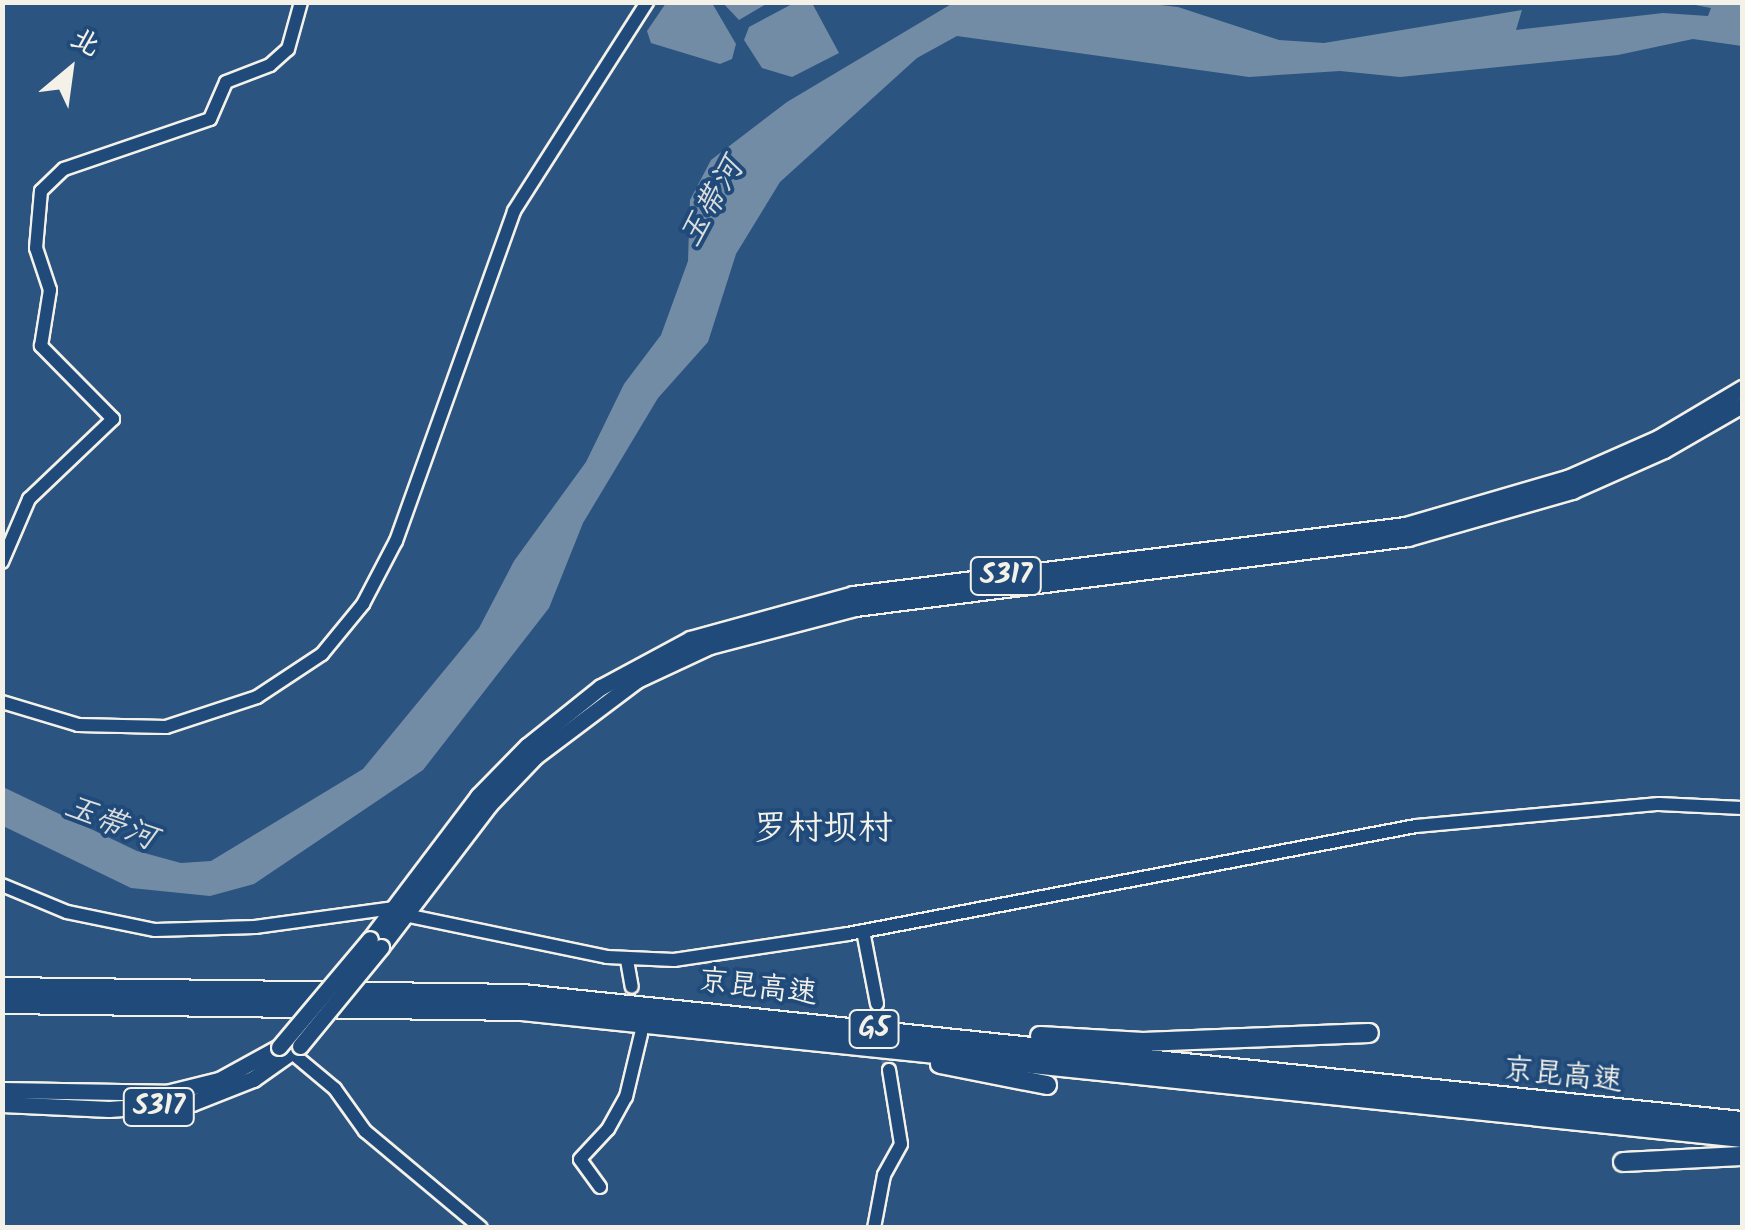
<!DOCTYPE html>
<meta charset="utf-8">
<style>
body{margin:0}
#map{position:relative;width:1745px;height:1230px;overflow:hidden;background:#2c5481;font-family:Kalam,"LXGW WenKai TC",sans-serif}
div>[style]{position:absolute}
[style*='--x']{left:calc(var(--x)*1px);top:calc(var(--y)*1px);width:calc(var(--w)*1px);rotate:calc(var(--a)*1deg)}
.water>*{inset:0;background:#738ca6}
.minor-tunnel>*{height:12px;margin-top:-6px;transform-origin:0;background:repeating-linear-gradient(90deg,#4a6c90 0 12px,transparent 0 18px)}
.roads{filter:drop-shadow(2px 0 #f4f1e8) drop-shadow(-2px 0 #f4f1e8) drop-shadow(0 2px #f4f1e8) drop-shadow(0 -2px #f4f1e8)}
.minor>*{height:12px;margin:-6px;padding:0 6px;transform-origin:6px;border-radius:6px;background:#1f4a7a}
.major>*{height:15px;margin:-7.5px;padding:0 7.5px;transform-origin:7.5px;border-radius:7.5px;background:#1f4a7a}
.highway>*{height:18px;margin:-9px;padding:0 9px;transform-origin:9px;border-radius:9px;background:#1f4a7a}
.bridges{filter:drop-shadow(2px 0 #f4f1e8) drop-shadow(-2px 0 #f4f1e8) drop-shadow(0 2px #f4f1e8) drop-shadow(0 -2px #f4f1e8)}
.major-bridge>*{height:15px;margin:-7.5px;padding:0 7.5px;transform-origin:7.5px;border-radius:7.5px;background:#1f4a7a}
span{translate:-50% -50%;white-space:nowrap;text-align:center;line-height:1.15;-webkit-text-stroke:8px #1f4a7a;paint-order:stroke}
.shield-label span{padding:2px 8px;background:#1f4a7a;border:2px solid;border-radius:8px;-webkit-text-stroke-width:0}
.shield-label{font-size:28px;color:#f4f1e8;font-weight:700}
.street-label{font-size:30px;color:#f4f1e8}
.water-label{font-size:32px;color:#dadddb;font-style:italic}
.quarter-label{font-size:35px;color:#f4f1e8}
.frame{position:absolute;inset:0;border:5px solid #f4f1e8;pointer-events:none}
.north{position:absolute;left:20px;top:20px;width:100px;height:100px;-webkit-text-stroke:8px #1f4a7a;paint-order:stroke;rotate:29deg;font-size:28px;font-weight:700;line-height:40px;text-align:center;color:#f4f1e8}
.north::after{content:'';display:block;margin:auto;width:35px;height:45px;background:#f4f1e8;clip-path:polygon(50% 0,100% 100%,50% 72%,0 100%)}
</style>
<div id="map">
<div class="water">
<div style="clip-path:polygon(1134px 2px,1178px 7px,1279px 40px,1324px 43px,1522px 10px,1516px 30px,1663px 13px,1708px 16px,1711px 8px,1685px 3px,1742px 3px,1742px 46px,1693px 39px,1618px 55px,1400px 77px,1340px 71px,1249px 77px,957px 36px,917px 58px,780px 182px,736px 254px,708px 342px,658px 398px,583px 523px,549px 608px,423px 770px,254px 884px,210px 896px,131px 888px,3px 826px,3px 787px,137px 851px,181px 863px,211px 861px,363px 769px,479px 628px,514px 561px,586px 462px,624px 384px,661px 335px,688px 261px,690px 200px,711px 160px,787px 102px,953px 3px)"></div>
<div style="clip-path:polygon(666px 3px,712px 3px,736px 44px,732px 59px,720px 64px,651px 43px,647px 31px)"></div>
<div style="clip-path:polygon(723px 3px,768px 3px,739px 20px)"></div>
<div style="clip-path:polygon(794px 3px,812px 3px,839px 53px,792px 77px,762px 68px,744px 40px,749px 27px)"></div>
</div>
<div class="minor-tunnel">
<div style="--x:877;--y:1004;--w:67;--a:79.7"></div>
</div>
<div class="roads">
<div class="minor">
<div style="--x:2;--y:562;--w:69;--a:-66.8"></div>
<div style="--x:29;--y:499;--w:116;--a:-43.6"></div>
<div style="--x:113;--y:419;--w:103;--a:-134.6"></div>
<div style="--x:41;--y:346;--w:57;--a:-80.9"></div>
<div style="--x:50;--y:290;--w:44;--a:-108.4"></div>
<div style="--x:36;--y:248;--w:57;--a:-85"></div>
<div style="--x:41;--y:191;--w:32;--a:-44"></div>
<div style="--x:64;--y:169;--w:154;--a:-18.9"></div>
<div style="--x:210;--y:119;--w:40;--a:-66.6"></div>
<div style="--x:226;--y:82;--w:47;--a:-21.1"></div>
<div style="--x:270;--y:65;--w:24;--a:-42"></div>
<div style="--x:288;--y:49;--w:49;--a:-74.5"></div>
<div style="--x:2;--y:702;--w:79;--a:16.8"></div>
<div style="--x:78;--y:725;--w:88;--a:1.3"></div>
<div style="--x:166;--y:727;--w:96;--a:-18.2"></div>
<div style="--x:257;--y:697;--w:78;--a:-33.5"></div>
<div style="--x:322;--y:654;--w:65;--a:-50.6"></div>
<div style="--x:363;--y:604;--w:71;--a:-62.4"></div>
<div style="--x:396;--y:541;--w:350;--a:-70.3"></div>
<div style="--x:514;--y:211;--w:248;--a:-57.5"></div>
<div style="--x:2;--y:885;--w:70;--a:22.6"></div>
<div style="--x:67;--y:912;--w:90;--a:11.6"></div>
<div style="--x:155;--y:930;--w:100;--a:-1.7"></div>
<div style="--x:255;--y:927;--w:139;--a:-7.8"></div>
<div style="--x:405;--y:915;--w:206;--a:11.7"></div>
<div style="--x:607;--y:957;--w:67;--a:2.6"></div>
<div style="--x:674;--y:960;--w:176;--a:-8.5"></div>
<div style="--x:848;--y:934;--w:578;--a:-10.77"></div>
<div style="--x:1416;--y:826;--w:244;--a:-5.2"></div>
<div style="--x:1659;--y:804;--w:83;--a:2.8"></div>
<div style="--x:863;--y:931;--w:74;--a:79.1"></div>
<div style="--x:627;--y:960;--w:27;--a:80"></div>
<div style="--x:292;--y:1053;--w:56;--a:39.9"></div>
<div style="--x:335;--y:1089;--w:52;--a:54.5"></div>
<div style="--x:365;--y:1131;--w:151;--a:39.9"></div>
<div style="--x:600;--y:1187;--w:34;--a:-126"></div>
<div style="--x:580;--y:1159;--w:41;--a:-47"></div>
<div style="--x:608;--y:1129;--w:37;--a:-61"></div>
<div style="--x:626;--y:1097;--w:65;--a:-76.6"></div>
<div style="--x:874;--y:1228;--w:54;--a:-79.3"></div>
<div style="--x:884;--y:1175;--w:35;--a:-61"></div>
<div style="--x:901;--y:1144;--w:75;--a:-99.2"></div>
</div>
<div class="major">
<div style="--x:370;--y:939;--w:179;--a:-52.9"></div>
<div style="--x:478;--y:796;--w:70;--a:-45.6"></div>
<div style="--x:527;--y:746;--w:95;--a:-38.6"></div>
<div style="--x:601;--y:687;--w:101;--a:-28.3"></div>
<div style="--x:690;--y:639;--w:169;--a:-15.4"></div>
<div style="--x:853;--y:594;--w:556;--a:-7.13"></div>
<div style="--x:1405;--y:525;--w:169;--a:-16.2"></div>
<div style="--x:1567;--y:478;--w:99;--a:-23.7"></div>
<div style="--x:1658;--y:438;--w:98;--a:-30.8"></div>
<div style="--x:381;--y:947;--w:178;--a:-52.7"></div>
<div style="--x:489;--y:805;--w:68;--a:-46.2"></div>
<div style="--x:536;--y:756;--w:126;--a:-37"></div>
<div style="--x:637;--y:680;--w:81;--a:-25"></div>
<div style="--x:710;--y:646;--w:150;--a:-14.7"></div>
<div style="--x:855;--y:608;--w:557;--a:-7.21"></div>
<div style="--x:1408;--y:538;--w:171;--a:-16"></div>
<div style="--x:1572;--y:491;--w:101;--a:-24"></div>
<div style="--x:1664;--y:450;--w:90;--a:-30"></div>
<div style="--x:2;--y:1090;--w:164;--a:1"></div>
<div style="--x:166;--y:1093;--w:55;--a:-13.8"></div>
<div style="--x:219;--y:1080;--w:68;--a:-28.8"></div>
<div style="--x:2;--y:1104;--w:107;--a:2.7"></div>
<div style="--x:109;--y:1109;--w:83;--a:-4.1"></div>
<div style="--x:192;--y:1103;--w:66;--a:-21.5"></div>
<div style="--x:253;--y:1079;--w:57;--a:-35.1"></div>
</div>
<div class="highway">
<div style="--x:2;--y:987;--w:521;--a:0.77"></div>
<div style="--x:523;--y:994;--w:1226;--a:5.95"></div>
<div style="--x:2;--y:1004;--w:520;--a:0.77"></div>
<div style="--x:522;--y:1011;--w:1227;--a:5.94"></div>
<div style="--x:1040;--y:1036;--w:103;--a:3.3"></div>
<div style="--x:1143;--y:1042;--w:226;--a:-2.3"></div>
<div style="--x:940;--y:1064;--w:109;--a:11.1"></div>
<div style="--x:1623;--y:1162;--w:119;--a:-2.9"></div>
</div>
</div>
<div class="bridges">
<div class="major-bridge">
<div style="--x:300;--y:1046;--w:128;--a:-50.7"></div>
<div style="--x:279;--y:1047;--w:141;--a:-49.9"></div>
</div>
</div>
<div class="shield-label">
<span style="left:1006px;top:576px">S317</span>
<span style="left:874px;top:1029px">G5</span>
<span style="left:159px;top:1107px">S317</span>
</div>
<div class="street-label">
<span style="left:758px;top:988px;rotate:7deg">京昆高速</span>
<span style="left:1563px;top:1076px;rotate:6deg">京昆高速</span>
</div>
<div class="water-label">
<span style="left:713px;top:203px;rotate:-60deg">玉带河</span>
<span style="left:110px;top:824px;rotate:22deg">玉带河</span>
</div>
<div class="quarter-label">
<span style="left:823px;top:830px">罗村坝村</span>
</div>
<div class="frame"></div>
<div class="north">北</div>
</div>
